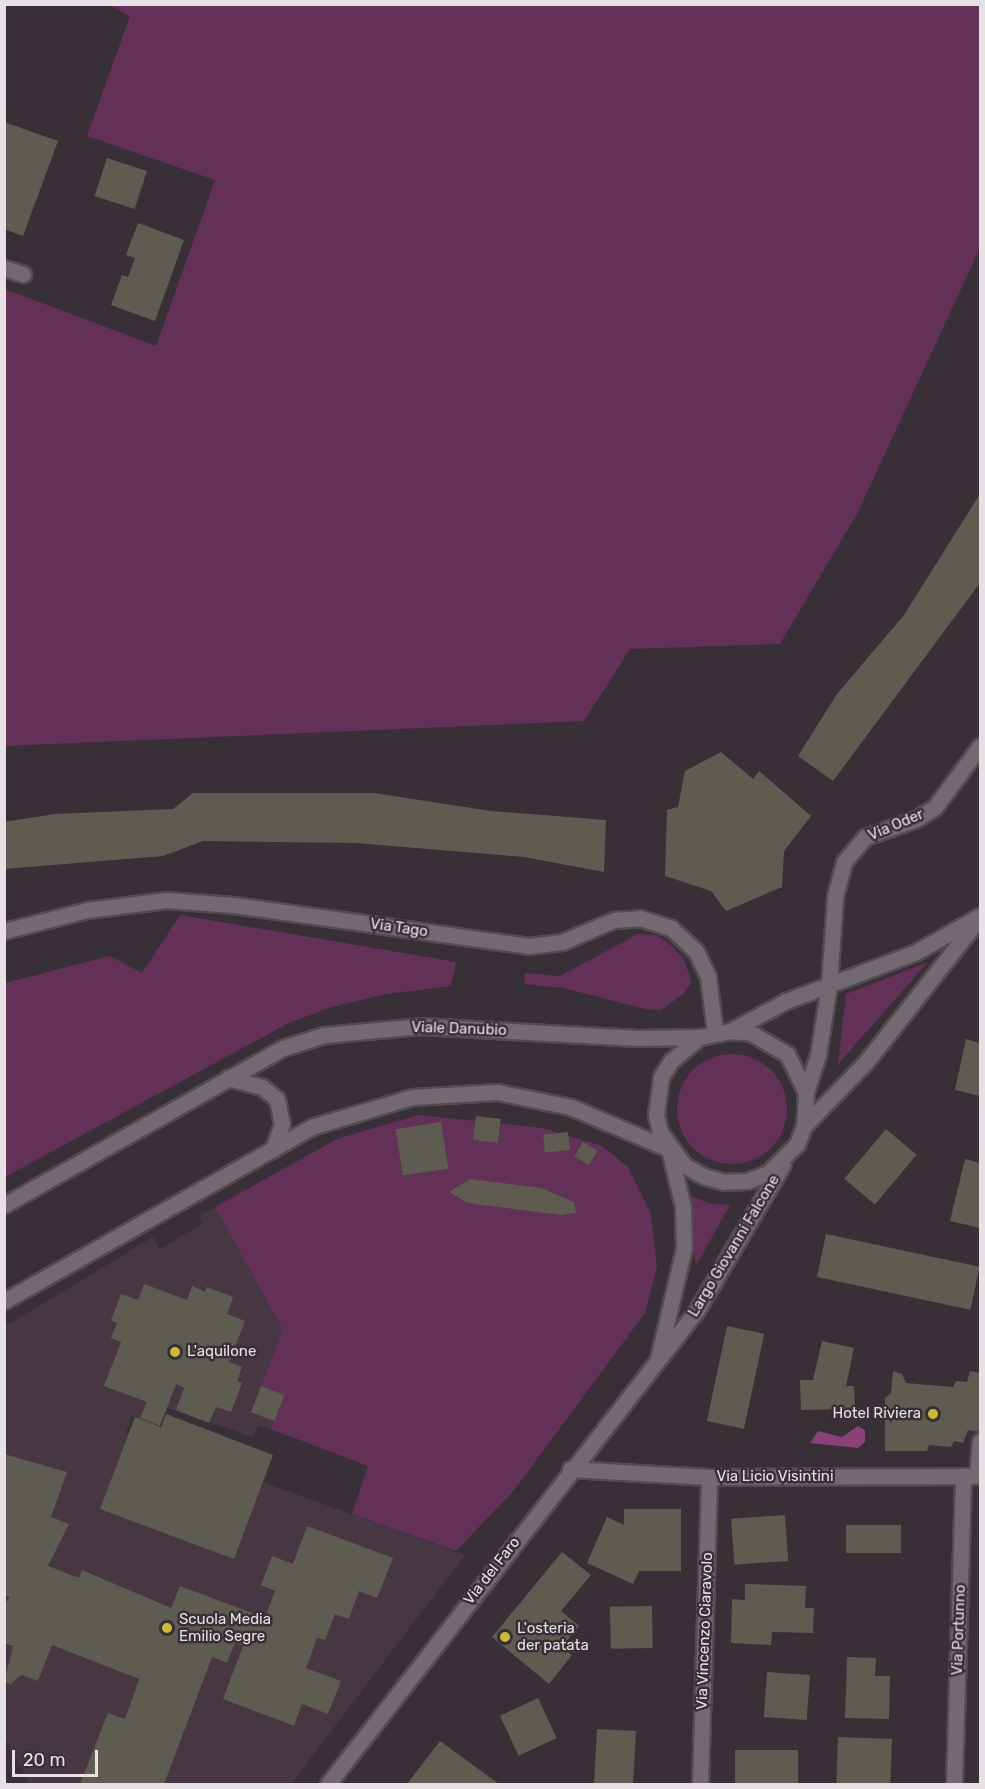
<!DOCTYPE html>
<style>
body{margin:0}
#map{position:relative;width:985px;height:1789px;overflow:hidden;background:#392f36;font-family:Rubik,sans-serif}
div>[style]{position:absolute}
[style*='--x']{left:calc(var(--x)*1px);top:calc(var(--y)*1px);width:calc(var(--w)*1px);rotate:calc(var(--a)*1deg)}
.built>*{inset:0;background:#473742}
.green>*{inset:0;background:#633157}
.round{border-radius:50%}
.water>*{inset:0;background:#8a4179}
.building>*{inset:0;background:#5e5c50;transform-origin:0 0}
.roads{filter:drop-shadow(2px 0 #544b52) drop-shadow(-2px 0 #544b52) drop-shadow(0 2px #544b52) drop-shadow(0 -2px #544b52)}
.lane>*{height:15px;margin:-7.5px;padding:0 7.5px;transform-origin:7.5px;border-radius:7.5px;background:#756971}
.street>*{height:15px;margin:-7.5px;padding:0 7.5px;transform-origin:7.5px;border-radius:7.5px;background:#756971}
.dots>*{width:16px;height:16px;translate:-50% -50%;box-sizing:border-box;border:3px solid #392f36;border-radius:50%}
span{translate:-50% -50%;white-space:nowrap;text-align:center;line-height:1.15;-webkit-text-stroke:5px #392f36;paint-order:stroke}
.street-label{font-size:15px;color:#e7e0e5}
.poi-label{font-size:15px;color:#e7e0e5}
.left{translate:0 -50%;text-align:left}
.right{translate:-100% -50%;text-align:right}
.frame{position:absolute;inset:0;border:6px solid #e7e0e5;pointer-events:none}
.scale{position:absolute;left:12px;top:1750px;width:86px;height:27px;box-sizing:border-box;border:3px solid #e7e0e5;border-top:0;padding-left:8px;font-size:18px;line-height:21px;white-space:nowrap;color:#e7e0e5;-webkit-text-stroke:4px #392f36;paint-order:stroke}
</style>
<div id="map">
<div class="built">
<div style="clip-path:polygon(215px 1207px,283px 1330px,307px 1442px,258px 1425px,253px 1437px,167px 1408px,160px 1426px,132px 1416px,126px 1433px,465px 1555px,291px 1784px,30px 1784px,5px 1738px,4px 1327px,153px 1237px,160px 1249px,202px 1224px,199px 1216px)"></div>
</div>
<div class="green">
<div style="clip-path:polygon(109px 5px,980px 5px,980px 248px,858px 512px,780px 644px,630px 649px,584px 721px,5px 746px,5px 289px,156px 346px,215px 180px,87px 136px,130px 16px)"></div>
<div style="clip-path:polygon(180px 915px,456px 962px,451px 986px,386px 994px,328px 1008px,287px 1024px,5px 1177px,5px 983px,110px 956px,142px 973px)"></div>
<div style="clip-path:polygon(638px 934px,657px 935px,671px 945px,683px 958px,689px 974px,691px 983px,683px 994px,661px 1010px,645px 1009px,563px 988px,524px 984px,525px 973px,560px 976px)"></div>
<div style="clip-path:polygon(928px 962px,838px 1064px,846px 994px)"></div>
<div class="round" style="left:677px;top:1054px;width:110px;height:110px"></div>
<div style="clip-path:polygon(418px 1115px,543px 1128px,602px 1146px,628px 1167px,651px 1214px,657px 1267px,645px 1313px,515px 1489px,456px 1551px,352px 1514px,368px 1466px,271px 1429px,284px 1396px,261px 1386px,283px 1330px,215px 1207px,337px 1139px)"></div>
<div style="clip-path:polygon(687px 1194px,708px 1203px,730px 1205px,696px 1266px)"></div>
</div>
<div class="water">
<div style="clip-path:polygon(858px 1426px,865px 1430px,865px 1442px,858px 1448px,810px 1443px,818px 1431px,842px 1437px)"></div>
</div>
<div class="building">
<div style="clip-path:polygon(4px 122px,58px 141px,23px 236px,4px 229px)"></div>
<div style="left:107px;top:158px;width:42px;height:40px;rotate:18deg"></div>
<div style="clip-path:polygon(138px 223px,184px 240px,155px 321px,111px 305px,122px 275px,128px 277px,135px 258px,126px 255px)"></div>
<div style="clip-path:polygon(980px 494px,980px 583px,833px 781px,798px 756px,837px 694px,904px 615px)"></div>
<div style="clip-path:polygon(721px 752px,753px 779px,759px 771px,811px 816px,784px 851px,782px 887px,726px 911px,711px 891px,665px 876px,667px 810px,678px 807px,685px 771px)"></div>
<div style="clip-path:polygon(193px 793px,374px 793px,491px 811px,606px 820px,604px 872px,524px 857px,355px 843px,203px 841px,163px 856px,4px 869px,4px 822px,55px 814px,173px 809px)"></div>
<div style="clip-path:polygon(966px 1039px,980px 1043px,980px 1096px,955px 1090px)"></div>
<div style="left:476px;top:1116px;width:25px;height:24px;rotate:7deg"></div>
<div style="left:441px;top:1122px;width:47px;height:46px;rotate:81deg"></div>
<div style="left:886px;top:1129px;width:40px;height:65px;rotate:40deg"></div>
<div style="left:568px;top:1132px;width:18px;height:25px;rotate:84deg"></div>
<div style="left:583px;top:1142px;width:17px;height:17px;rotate:31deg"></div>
<div style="clip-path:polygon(965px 1159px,980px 1163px,980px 1228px,950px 1221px)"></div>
<div style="clip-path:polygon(470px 1179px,541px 1188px,574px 1202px,576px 1213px,561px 1215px,468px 1203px,449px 1192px)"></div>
<div style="left:826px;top:1234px;width:157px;height:44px;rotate:12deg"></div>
<div style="clip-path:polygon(144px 1284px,187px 1300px,192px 1286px,205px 1292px,207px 1287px,233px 1297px,227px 1314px,245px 1321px,229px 1362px,242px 1367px,237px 1381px,242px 1383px,231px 1412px,216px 1407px,209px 1423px,176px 1410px,184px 1388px,176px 1384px,160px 1426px,140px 1418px,147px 1402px,104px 1386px,121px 1342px,111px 1338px,117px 1323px,111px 1320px,121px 1294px,138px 1300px)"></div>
<div style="left:727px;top:1326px;width:38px;height:97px;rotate:12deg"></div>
<div style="clip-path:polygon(822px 1341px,854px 1348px,846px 1386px,854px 1386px,855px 1409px,801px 1410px,800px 1380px,813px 1380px)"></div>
<div style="clip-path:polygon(893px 1371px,902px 1374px,906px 1383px,953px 1387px,956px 1381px,967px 1382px,970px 1371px,980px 1373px,980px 1432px,968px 1430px,963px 1443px,954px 1441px,951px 1447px,929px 1445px,927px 1451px,885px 1451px,885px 1398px,891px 1393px)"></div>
<div style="left:261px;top:1386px;width:25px;height:28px;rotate:21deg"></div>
<div style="clip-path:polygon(166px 1414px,273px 1455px,234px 1559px,100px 1509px,135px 1417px,161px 1427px)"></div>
<div style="clip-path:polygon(4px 1454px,67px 1472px,51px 1517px,69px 1524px,48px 1566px,79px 1578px,82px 1570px,171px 1608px,180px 1586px,265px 1618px,275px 1591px,261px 1585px,272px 1556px,293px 1564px,307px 1526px,393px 1558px,377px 1598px,359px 1591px,349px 1619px,335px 1614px,325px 1640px,317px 1638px,306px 1668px,341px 1681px,328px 1714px,302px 1704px,294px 1726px,223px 1699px,243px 1646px,235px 1643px,227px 1663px,212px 1657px,164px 1784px,80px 1784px,108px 1713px,125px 1719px,139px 1679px,52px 1645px,38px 1681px,21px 1675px,11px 1684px,4px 1682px,13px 1646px,4px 1643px,4px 1605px,10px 1597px,4px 1595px)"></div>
<div style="clip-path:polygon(624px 1509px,681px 1509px,681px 1571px,639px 1571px,633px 1584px,587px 1563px,607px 1517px,624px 1525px)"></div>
<div style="left:785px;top:1515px;width:46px;height:54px;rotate:86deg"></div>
<div style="left:846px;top:1525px;width:55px;height:28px"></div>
<div style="clip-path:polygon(562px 1552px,591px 1575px,561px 1611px,579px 1626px,562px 1647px,572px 1655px,549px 1684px,492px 1637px)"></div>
<div style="clip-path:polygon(745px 1584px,806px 1586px,805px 1608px,814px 1608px,813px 1633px,772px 1632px,771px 1645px,731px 1643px,732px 1599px,745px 1600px)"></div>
<div style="left:652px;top:1606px;width:42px;height:42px;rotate:89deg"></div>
<div style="clip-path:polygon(847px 1657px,876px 1658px,875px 1676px,890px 1676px,889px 1719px,845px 1718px)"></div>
<div style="left:767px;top:1672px;width:43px;height:45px;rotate:4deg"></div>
<div style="left:538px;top:1698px;width:44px;height:42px;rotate:65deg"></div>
<div style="left:597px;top:1729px;width:39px;height:55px;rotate:3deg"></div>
<div style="left:838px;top:1737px;width:54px;height:47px;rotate:2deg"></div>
<div style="clip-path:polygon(440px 1741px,499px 1784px,407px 1784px)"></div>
<div style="left:798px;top:1750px;width:34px;height:63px;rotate:90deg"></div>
</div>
<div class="roads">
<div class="lane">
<div style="--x:977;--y:1476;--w:35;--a:-85"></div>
</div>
<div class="street">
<div style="--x:4;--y:268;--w:20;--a:18"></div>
<div style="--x:4;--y:931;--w:86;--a:-14.2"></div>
<div style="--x:87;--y:910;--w:80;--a:-7.2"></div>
<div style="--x:166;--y:900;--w:68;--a:4.2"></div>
<div style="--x:234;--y:905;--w:298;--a:7.9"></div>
<div style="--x:529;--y:946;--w:33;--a:-7"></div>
<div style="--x:562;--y:942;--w:56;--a:-22.9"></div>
<div style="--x:614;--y:920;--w:26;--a:-4"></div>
<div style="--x:640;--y:918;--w:33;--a:18"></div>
<div style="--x:671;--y:928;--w:34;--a:43"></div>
<div style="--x:696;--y:951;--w:29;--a:65"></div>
<div style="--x:708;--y:977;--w:55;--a:82.7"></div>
<div style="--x:730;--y:1031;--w:64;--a:-28.2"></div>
<div style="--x:786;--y:1001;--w:137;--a:-20.6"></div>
<div style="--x:914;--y:953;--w:76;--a:-29.3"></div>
<div style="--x:228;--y:1078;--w:35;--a:15"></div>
<div style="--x:262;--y:1087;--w:19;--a:39"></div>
<div style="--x:277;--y:1099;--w:25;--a:79"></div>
<div style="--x:282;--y:1124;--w:27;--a:110"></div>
<div style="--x:806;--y:1092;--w:39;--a:-72"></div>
<div style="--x:818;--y:1055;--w:71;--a:-81.1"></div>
<div style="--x:829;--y:985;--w:89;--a:-86.1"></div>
<div style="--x:835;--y:896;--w:35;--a:-75"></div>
<div style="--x:844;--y:862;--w:33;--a:-50"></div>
<div style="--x:865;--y:837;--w:54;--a:-19.4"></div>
<div style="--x:916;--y:819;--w:22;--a:-32"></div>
<div style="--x:935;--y:807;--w:76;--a:-53.6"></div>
<div style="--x:804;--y:1126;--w:89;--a:-45.9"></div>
<div style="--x:866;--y:1062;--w:178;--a:-51.8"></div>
<div style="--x:4;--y:1205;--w:320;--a:-29.4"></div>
<div style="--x:283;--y:1048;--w:43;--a:-17.6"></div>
<div style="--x:324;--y:1035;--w:97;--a:-5.3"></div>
<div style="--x:421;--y:1026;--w:217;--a:3.2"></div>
<div style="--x:638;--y:1038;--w:62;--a:-0.9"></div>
<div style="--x:700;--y:1037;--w:31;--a:-11"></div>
<div style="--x:730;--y:1031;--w:21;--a:5"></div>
<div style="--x:751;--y:1033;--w:42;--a:30.3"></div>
<div style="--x:787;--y:1054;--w:42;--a:63.4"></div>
<div style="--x:806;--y:1092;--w:34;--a:93"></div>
<div style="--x:804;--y:1126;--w:19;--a:111"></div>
<div style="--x:797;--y:1144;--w:41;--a:135"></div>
<div style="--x:768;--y:1173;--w:22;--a:159"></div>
<div style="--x:747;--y:1181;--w:23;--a:178"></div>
<div style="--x:724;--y:1182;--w:22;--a:-164"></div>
<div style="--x:703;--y:1176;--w:22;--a:-150"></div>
<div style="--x:684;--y:1165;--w:41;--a:-126"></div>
<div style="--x:660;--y:1132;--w:18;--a:-103"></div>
<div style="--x:656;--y:1114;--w:37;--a:-82"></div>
<div style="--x:661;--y:1077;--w:19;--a:-58"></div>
<div style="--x:671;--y:1061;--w:38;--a:-40"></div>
<div style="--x:4;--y:1301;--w:353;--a:-29.5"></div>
<div style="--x:311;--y:1127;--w:105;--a:-16.5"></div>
<div style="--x:412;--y:1097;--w:85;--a:-3.4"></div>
<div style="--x:497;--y:1092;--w:76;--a:11.5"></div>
<div style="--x:571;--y:1107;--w:107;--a:23.2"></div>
<div style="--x:669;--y:1149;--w:60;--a:76.4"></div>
<div style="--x:683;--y:1207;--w:41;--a:88.6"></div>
<div style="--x:684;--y:1248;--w:114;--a:103.2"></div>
<div style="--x:570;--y:1469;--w:139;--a:3.3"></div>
<div style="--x:709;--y:1477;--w:271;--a:-0.2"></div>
<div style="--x:328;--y:1784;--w:601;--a:-52.1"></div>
<div style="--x:697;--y:1310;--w:169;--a:-59.5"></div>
<div style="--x:700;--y:1784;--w:307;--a:-88.3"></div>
<div style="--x:954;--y:1784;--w:308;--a:-88.3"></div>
</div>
</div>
<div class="dots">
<div style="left:175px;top:1352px;background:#cbba39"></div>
<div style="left:933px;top:1414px;background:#cbba39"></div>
<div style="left:167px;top:1628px;background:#cbba39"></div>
<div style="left:505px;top:1637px;background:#cbba39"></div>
</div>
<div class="street-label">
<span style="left:896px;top:825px;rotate:-23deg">Via Oder</span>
<span style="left:399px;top:928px;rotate:8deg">Via Tago</span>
<span style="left:459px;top:1029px;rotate:2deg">Viale Danubio</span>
<span style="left:734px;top:1246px;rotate:-59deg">Largo Giovanni Falcone</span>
<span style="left:775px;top:1477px">Via Licio Visintini</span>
<span style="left:492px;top:1571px;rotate:-52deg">Via del Faro</span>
<span style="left:959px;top:1630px;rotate:-88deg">Via Portunno</span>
<span style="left:705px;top:1631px;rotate:-88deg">Via Vincenzo Ciaravolo</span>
</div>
<div class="poi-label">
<span class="left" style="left:187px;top:1352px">L'aquilone</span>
<span class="right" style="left:921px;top:1414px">Hotel Riviera</span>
<span class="left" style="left:179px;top:1628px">Scuola Media<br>Emilio Segre</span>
<span class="left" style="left:517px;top:1637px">L'osteria<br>der patata</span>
</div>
<div class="frame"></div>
<div class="scale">20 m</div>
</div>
